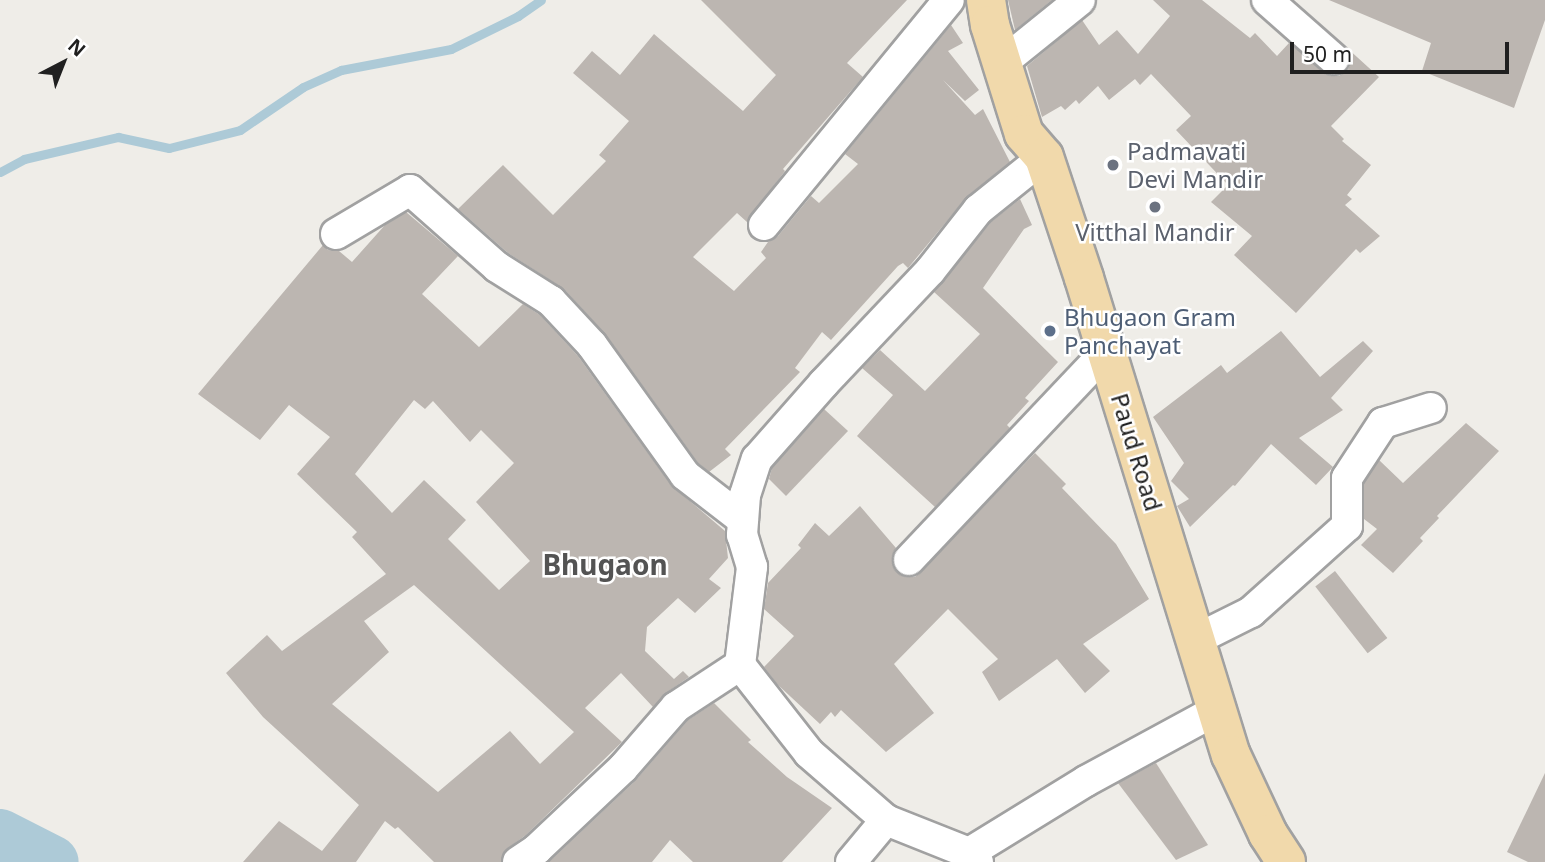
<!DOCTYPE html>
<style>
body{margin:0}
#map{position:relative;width:1545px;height:862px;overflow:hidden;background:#efede8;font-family:"Noto Sans",sans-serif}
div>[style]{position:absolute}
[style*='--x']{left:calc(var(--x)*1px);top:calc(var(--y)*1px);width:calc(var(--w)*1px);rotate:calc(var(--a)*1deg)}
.stream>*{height:9px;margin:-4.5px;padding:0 4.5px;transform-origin:4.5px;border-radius:4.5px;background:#adcad7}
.river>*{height:52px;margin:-26px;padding:0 26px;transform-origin:26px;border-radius:26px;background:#adcad7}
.building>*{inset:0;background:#bcb6b1;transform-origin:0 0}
.roads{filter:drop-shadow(2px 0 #a1a1a1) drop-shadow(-2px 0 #a1a1a1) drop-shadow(0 2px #a1a1a1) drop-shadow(0 -2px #a1a1a1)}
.minor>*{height:30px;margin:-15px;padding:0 15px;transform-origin:15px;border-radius:15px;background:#fff}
.major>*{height:38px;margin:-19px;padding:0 19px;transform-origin:19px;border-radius:19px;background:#f1d9ab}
.dots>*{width:19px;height:19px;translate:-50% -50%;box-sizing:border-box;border:4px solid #fff;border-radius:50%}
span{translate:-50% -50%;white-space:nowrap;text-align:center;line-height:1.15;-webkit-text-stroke:5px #fff;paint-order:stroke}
.worship-label{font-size:24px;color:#5b616d}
.left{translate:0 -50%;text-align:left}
.service-label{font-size:24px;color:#4e5e75}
.street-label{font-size:24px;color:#202020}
.quarter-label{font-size:28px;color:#535353;font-weight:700}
.north{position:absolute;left:28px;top:28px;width:70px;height:70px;-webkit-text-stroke:5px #fff;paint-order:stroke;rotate:42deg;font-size:19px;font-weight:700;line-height:28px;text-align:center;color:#202020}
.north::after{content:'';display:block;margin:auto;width:24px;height:32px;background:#202020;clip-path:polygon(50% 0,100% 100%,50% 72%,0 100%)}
.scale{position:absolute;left:1290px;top:42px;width:219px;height:32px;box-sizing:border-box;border:4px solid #202020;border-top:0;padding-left:9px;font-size:21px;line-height:24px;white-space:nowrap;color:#202020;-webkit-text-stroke:5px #fff;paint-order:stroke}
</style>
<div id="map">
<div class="stream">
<div style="--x:0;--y:172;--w:27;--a:-28"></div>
<div style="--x:24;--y:159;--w:97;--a:-13.2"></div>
<div style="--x:118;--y:137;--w:52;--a:12.2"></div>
<div style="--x:169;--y:148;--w:73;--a:-14.2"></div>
<div style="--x:240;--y:130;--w:76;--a:-34.3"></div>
<div style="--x:303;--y:87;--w:42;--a:-24.1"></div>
<div style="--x:341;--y:70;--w:112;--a:-10.8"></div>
<div style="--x:451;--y:49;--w:75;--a:-26.2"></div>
<div style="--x:518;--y:16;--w:28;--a:-35"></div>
</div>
<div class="river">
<div style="--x:0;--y:835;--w:59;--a:27"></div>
</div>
<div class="building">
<div style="clip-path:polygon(701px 0,907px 0,847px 63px,863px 77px,783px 169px,785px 171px,747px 222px,737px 213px,693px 257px,734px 291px,766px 258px,761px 252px,768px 242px,778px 236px,811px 196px,819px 203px,858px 164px,845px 154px,951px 25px,963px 43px,948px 51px,979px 90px,965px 101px,943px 80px,975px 115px,983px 109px,1010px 162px,967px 197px,908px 268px,903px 263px,898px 266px,831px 340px,822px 332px,795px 368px,800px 372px,725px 449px,731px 455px,709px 472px,698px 463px,606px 335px,564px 289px,508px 253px,458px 209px,503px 165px,553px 215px,606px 161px,599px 155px,629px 121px,573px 73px,592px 51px,620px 75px,654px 34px,743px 111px,776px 75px)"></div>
<div style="clip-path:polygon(1008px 0,1052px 0,1015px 30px)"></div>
<div style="clip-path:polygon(1153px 0,1202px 0,1250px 38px,1255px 33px,1277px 56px,1289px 43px,1330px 76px,1339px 76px,1348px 70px,1351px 62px,1346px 47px,1379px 77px,1331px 126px,1344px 139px,1342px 141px,1371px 165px,1347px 195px,1352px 199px,1345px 205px,1380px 236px,1360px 253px,1356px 249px,1296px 313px,1234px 255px,1252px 236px,1211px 202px,1228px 185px,1176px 130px,1191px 116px,1151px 74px,1140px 85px,1135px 79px,1109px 100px,1098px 86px,1079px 104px,1076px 100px,1065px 110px,1061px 106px,1042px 117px,1027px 66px,1082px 20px,1099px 45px,1117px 30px,1138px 54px,1170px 16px)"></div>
<div style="clip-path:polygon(1329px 0,1545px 0,1545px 20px,1514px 108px,1422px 71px,1431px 43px)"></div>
<div style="clip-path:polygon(1020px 199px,1032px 225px,1024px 229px,983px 288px,1058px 362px,1025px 398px,1029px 401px,1007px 425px,1010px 428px,935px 507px,857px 436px,893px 395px,862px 368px,880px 350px,925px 391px,980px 334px,934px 292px,991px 222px)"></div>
<div style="clip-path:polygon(evenodd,406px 212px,458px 256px,422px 294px,479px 347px,523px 304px,540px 315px,578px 356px,671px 485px,725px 531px,728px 558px,709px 579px,721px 588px,695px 613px,678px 598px,647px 627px,645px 651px,674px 679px,683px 671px,689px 677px,666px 693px,653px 707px,621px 673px,585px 708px,622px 742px,526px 835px,508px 848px,501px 862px,434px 862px,398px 827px,395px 829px,385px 821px,356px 862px,243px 862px,279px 821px,322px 851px,359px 805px,263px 717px,226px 673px,267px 635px,282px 651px,386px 574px,352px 537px,357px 532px,297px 474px,330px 437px,289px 405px,260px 440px,198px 394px,323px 245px,328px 250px,339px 251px,352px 262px,385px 225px,406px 212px,414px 400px,425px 409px,433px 401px,470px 442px,481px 430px,514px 463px,476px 502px,530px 561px,499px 590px,448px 539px,466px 520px,424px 480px,392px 513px,355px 474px,414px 400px,406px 212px,414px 585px,574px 732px,540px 764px,510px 731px,438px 792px,332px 704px,389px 652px,364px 621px,414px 585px)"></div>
<div style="clip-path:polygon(1281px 331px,1320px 377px,1363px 341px,1373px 351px,1331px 398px,1343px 410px,1299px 438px,1333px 467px,1316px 485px,1271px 444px,1235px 486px,1233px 485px,1190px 527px,1177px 506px,1189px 499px,1171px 481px,1184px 463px,1153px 417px,1221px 365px,1227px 373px)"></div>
<div style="clip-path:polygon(824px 409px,848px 431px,786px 496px,769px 479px,772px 468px)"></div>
<div style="clip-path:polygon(1466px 423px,1499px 451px,1437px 516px,1439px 518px,1420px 538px,1423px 541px,1393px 573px,1361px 545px,1377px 529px,1364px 519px,1364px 483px,1379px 460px,1403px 483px)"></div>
<div style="clip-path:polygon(1035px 453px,1066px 484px,1062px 488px,1116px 544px,1149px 599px,1083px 644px,1110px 671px,1085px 693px,1057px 659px,999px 701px,982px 672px,998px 659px,948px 609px,894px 664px,934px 713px,886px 752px,841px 710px,835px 717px,831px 712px,820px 724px,777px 684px,764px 667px,794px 636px,764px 609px,768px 583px,801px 548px,798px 545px,815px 523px,829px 536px,860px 506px,896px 548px,892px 557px,897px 572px,906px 577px,915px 577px)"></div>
<div style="left:1335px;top:571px;width:85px;height:25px;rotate:52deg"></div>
<div style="clip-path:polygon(714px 703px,751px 740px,748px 742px,787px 777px,832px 808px,782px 862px,693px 862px,670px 840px,652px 862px,549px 862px,635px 781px,688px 720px)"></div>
<div style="clip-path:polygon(1156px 763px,1208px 845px,1176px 860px,1118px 783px)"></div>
<div style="clip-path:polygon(1545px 773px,1545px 862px,1528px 862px,1507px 852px)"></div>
</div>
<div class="roads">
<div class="minor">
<div style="--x:1267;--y:0;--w:89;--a:41.4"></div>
<div style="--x:1002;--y:63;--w:100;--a:-38.9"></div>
<div style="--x:764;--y:225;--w:291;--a:-50.6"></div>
<div style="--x:336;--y:234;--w:86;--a:-30.7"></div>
<div style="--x:410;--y:190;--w:116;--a:41.5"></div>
<div style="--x:497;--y:267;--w:64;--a:32.2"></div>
<div style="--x:551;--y:301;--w:60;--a:47"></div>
<div style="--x:592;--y:345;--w:160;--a:54.4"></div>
<div style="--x:685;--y:475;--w:73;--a:37.8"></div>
<div style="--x:909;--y:560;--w:286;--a:-46.6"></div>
<div style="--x:1195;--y:640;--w:63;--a:-26.6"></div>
<div style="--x:1251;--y:612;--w:129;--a:-41.9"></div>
<div style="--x:1347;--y:526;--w:48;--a:-90"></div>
<div style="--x:1347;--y:478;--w:66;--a:-56.8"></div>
<div style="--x:1383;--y:423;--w:50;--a:-17.4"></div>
<div style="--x:969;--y:853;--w:89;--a:-158.3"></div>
<div style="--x:886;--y:820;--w:102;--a:-139"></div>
<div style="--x:809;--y:753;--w:112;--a:-128.1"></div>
<div style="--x:740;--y:665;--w:99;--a:-83"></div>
<div style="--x:752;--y:567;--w:34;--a:-107"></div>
<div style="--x:742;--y:535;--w:40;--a:-85.7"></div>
<div style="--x:745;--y:495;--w:38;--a:-72"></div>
<div style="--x:757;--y:459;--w:101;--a:-48.6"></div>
<div style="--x:824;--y:383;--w:154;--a:-46.6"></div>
<div style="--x:930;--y:271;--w:78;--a:-51.8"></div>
<div style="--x:978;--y:210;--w:85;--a:-38.8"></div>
<div style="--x:518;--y:862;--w:23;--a:-34"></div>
<div style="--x:537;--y:849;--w:118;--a:-43.3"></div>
<div style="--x:623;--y:768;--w:81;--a:-49"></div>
<div style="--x:676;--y:707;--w:77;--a:-33.3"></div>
<div style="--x:851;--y:862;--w:55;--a:-50.2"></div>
<div style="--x:978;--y:862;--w:13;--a:-135"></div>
<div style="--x:969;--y:853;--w:137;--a:-31.6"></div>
<div style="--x:1086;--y:781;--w:149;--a:-28.5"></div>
</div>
<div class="major">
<div style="--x:986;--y:0;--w:25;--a:81"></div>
<div style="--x:990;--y:25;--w:114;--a:72.7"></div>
<div style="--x:1024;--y:134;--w:30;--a:49"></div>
<div style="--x:1044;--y:157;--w:127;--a:71.7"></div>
<div style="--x:1084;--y:278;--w:499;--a:72.9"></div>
<div style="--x:1231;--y:755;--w:87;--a:64.9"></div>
<div style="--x:1268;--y:834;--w:33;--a:57"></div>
</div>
</div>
<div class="dots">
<div style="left:1113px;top:165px;background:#6b7280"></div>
<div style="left:1155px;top:207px;background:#6b7280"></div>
<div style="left:1050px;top:331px;background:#5c6f8a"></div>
</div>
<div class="worship-label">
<span class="left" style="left:1127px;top:165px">Padmavati<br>Devi Mandir</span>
<span style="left:1155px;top:232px">Vitthal Mandir</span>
</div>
<div class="service-label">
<span class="left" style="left:1064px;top:331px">Bhugaon Gram<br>Panchayat</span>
</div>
<div class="street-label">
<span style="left:1137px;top:452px;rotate:73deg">Paud Road</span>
</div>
<div class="quarter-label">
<span style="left:605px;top:564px">Bhugaon</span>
</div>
<div class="north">N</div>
<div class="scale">50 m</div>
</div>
